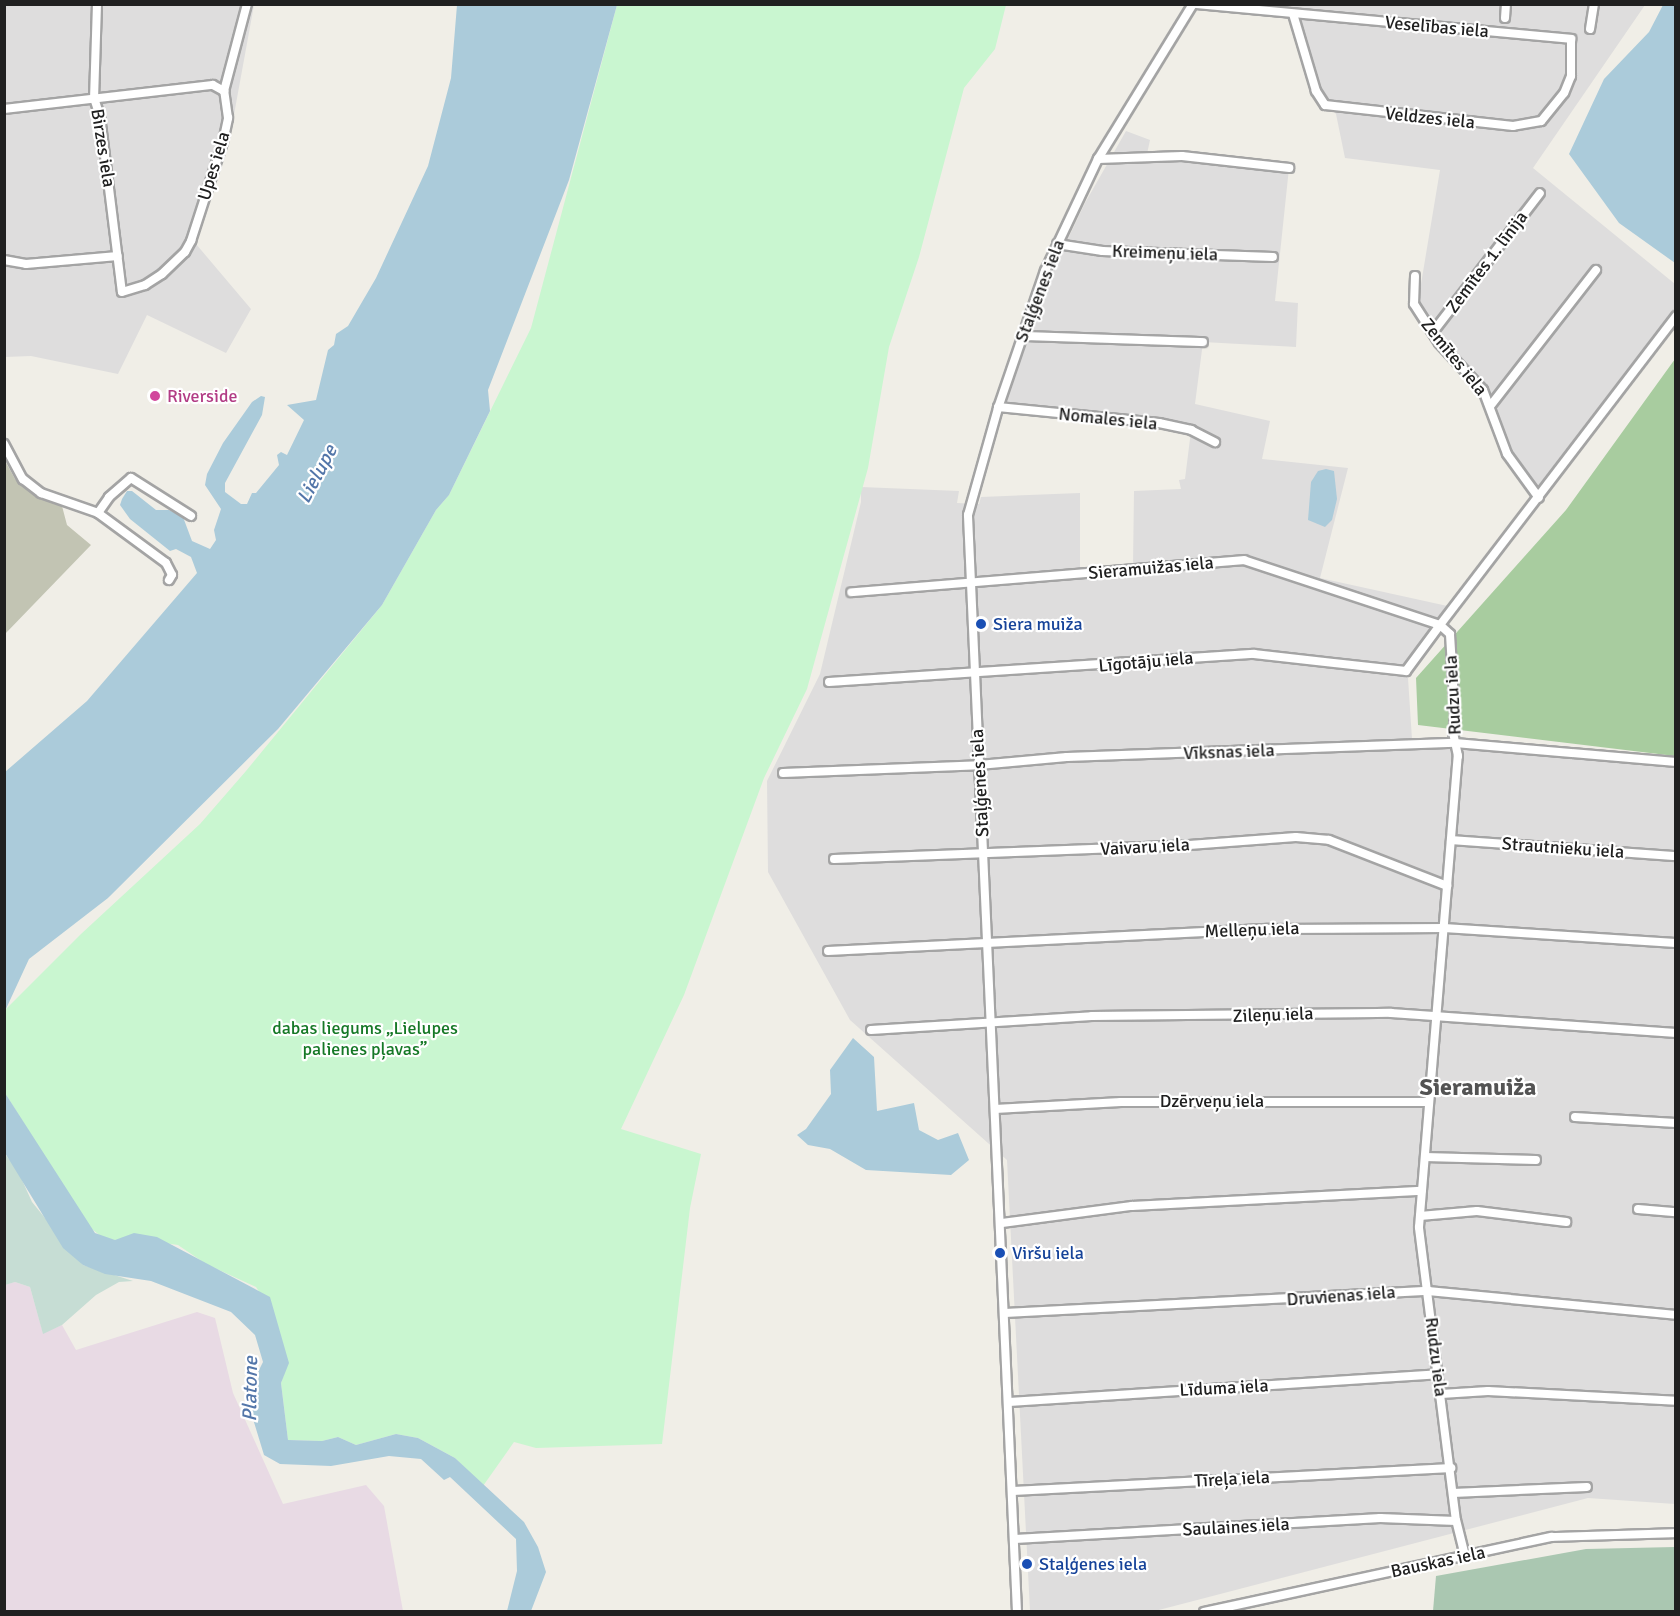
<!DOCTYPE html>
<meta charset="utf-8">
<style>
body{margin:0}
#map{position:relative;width:1680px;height:1616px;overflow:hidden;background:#f0eee7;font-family:Signika,sans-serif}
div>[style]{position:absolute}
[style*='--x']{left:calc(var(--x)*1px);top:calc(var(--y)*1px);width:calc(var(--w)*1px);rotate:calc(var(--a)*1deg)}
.residential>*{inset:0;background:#dedddd}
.industrial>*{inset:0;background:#e8dae4}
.construction>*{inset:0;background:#c2c4b3}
.forest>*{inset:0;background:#a8cc9f}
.wetland>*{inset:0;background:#c6ddd4}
.cemetery>*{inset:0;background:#aac7b1}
.park>*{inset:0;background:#c9f6d0}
.water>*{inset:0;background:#abcbda}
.roads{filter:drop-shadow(2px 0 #a4a4a4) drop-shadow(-2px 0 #a4a4a4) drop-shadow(0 2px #a4a4a4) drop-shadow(0 -2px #a4a4a4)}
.minor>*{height:8px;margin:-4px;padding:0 4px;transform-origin:4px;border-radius:4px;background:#fff}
.dots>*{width:16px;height:16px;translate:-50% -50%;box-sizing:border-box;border:3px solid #fff;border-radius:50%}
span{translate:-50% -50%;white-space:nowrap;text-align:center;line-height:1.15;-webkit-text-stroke:4.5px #fff;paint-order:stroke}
.street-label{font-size:18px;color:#202020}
.hotel-label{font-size:18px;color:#b23c85}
.left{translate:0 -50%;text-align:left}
.transit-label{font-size:18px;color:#164399}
.park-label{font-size:18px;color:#157826}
.water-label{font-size:20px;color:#5376a9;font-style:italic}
.district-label{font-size:24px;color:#535353;font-weight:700}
.frame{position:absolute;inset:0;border:6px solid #202020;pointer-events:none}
</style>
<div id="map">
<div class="residential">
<div style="clip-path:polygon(5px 5px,254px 5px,229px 142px,196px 244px,251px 309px,226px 353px,147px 315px,118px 374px,31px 356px,5px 357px)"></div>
<div style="clip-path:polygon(1236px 5px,1645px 5px,1533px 168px,1675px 284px,1675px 311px,1541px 491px,1517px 463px,1492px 399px,1418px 302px,1440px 170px,1345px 158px,1336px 114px,1321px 96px,1295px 10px)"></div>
<div style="clip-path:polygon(1126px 131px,1150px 140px,1147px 154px,1289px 168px,1275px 301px,1298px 303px,1296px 347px,1203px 342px,1195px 404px,1270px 421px,1262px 459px,1348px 468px,1320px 578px,1452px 607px,1408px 678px,1412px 739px,1675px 763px,1675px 1504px,1588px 1498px,1155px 1611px,1030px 1611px,1007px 1160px,850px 1020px,768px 872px,767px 781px,820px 674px,861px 502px,861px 487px,959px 491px,957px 503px,979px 504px,981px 497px,1080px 493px,1080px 571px,1133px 566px,1134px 491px,1181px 489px,1179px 480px,1185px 479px,1191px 431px,1003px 407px,1044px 289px,1085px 203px)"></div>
</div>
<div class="industrial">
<div style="clip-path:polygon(15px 1282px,30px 1287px,43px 1333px,62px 1325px,76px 1350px,197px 1312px,215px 1318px,233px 1393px,283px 1504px,366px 1485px,384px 1506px,403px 1611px,5px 1611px,4px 1285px)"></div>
</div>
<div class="construction">
<div style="clip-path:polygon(4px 459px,15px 479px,36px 495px,62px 506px,67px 525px,91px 545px,5px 634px)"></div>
</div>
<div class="forest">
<div style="clip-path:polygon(1675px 359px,1675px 756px,1418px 725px,1416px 678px,1566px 510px)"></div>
</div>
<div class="wetland">
<div style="clip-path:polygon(4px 1153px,17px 1169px,32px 1202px,83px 1265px,133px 1281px,119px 1282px,96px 1295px,62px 1325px,43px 1334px,30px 1287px,15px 1282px,5px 1285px)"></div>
</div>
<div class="cemetery">
<div style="clip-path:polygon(1675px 1547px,1675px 1611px,1433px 1611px,1436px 1576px,1586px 1549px)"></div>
</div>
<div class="park">
<div style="clip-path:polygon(617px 5px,1006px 5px,995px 49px,964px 88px,919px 257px,889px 347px,868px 468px,807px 689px,764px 778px,684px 995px,621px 1129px,701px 1154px,690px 1208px,662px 1444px,536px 1448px,514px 1442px,483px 1486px,455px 1458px,418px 1438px,396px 1434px,356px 1445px,338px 1437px,322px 1441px,288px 1440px,281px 1383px,288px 1362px,271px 1310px,256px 1287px,206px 1264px,178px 1245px,129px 1238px,115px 1240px,103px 1238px,87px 1225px,5px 1093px,4px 1011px,81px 934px,200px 824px,246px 771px,382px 605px,436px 510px,449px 495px,531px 328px)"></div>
</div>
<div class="water">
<div style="clip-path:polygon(457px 5px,617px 5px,569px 180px,488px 390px,490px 411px,449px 495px,436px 510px,382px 605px,278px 729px,108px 898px,29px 959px,5px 1011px,5px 772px,87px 701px,197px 573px,191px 557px,176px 549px,170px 551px,130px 519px,120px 505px,122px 499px,127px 491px,132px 491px,156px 510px,169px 510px,183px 517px,192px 541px,210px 549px,216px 540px,214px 530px,221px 509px,205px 485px,207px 474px,223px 443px,252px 402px,261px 396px,265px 397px,262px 415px,225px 483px,225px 492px,241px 504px,247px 504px,252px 493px,256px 493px,279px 465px,277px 455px,281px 452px,287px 455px,304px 420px,287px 405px,316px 400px,328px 350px,334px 345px,336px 334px,348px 326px,376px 278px,428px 166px,451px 78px)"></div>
<div style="clip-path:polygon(1663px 5px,1676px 5px,1675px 263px,1619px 223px,1569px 154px,1604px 79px,1649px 32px)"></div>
<div style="clip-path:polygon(1326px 469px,1334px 471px,1337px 499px,1332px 520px,1325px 527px,1308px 520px,1311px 482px,1318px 471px)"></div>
<div style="clip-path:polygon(853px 1038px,874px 1057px,877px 1111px,914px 1103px,919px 1130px,938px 1140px,958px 1133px,969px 1160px,951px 1175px,866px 1170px,830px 1149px,808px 1145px,797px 1135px,806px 1129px,831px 1094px,830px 1070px)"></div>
<div style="clip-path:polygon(5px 1093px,95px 1233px,115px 1240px,134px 1233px,157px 1237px,270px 1297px,289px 1363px,281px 1383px,288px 1440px,322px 1441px,338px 1437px,356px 1445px,396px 1434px,418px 1438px,455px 1458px,524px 1522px,538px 1547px,546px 1572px,531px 1611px,507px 1611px,517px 1571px,516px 1539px,450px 1477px,444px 1480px,421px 1459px,389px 1456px,331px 1466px,280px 1464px,264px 1455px,249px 1406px,252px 1384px,263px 1362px,255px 1335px,231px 1312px,151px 1281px,105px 1274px,83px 1265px,63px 1248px,5px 1153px)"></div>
</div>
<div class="roads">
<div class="minor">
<div style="--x:97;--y:4;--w:94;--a:91.8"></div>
<div style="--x:94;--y:98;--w:19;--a:72"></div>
<div style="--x:100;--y:116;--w:177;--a:82.9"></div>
<div style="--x:122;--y:292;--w:24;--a:-17"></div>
<div style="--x:145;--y:285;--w:20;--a:-33"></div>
<div style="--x:162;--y:274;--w:32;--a:-44"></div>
<div style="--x:185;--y:252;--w:13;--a:-61"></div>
<div style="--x:191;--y:241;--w:104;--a:-72.1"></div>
<div style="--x:223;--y:142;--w:25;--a:-78"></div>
<div style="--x:228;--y:118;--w:27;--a:-98"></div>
<div style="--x:224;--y:91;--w:90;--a:-75.2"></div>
<div style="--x:1195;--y:4;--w:378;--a:5.3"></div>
<div style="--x:1571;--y:39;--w:37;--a:90"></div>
<div style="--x:1571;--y:76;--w:18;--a:112"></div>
<div style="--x:1564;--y:93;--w:36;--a:129"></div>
<div style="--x:1541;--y:121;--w:28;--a:170"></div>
<div style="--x:1513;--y:126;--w:189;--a:-173.6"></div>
<div style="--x:1325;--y:105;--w:17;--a:-123"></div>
<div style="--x:1316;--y:91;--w:80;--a:-106.6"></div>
<div style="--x:1505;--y:18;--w:14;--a:-86"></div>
<div style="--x:1590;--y:29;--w:25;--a:-81"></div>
<div style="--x:4;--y:109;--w:210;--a:-6.6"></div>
<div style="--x:213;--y:85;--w:13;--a:29"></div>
<div style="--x:1098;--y:159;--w:84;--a:-2"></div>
<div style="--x:1182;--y:156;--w:108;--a:6.4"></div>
<div style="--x:1057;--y:244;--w:46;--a:8.8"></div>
<div style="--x:1102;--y:251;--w:171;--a:2"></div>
<div style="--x:4;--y:260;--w:22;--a:10"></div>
<div style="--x:26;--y:264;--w:92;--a:-5"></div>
<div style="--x:1415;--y:276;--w:28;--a:92"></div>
<div style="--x:1414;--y:304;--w:46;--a:57.3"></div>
<div style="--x:1439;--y:343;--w:64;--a:46.9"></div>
<div style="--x:1483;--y:390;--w:68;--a:69.4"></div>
<div style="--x:1507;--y:454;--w:54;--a:54"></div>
<div style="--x:1433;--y:332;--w:175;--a:-52.4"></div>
<div style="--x:1022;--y:336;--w:181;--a:1.9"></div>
<div style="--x:1491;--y:405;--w:171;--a:-52.1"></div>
<div style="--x:998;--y:407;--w:162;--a:5.7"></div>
<div style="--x:1159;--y:423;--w:33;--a:12"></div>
<div style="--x:1191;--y:430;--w:27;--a:27"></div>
<div style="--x:4;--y:444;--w:40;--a:62"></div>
<div style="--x:23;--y:479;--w:23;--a:38"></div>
<div style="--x:41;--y:493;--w:60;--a:19.3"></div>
<div style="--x:98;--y:513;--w:84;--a:36.3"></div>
<div style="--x:166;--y:563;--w:13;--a:63"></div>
<div style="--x:172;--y:575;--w:6;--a:121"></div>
<div style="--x:98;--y:513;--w:19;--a:-55"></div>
<div style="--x:109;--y:497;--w:29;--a:-41"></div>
<div style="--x:131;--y:478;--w:71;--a:32.3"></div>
<div style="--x:829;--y:682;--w:426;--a:-3.8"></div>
<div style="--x:1254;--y:654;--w:153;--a:6.4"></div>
<div style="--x:1406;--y:671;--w:57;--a:-53.5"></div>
<div style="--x:1440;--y:625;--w:206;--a:-161.7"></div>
<div style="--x:1244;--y:560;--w:394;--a:175.3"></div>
<div style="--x:783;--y:773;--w:196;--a:-2.3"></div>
<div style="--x:979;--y:765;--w:88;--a:-5.2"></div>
<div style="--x:1067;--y:757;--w:388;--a:-2.1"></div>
<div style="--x:1455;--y:743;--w:222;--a:4.9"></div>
<div style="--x:1451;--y:840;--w:226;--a:4.1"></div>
<div style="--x:834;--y:859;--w:342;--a:-2.2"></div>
<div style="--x:1176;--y:846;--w:120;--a:-4.3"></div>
<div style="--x:1296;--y:837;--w:33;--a:5"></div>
<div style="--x:1329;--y:840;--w:127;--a:21.3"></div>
<div style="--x:828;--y:951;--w:441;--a:-2.9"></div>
<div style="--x:1268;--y:929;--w:176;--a:-0.3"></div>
<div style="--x:1444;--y:928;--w:232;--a:3.7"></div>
<div style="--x:871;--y:1030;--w:221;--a:-3.6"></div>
<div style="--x:1092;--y:1016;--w:299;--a:-0.6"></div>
<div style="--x:1391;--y:1013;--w:286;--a:4"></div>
<div style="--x:995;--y:1109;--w:126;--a:-3.2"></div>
<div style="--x:1121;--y:1102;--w:308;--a:0"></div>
<div style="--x:1575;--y:1117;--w:101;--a:3.4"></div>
<div style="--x:1425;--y:1157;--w:111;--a:1.5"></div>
<div style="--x:1638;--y:1209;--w:38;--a:5"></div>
<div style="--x:1420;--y:1216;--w:57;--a:-5"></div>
<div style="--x:1477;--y:1211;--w:90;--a:7"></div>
<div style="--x:1002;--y:1223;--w:131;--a:-7.5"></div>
<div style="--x:1132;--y:1206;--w:290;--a:-3"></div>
<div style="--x:1005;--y:1313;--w:424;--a:-3"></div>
<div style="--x:1428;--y:1291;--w:249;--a:5.5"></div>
<div style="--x:1441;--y:1394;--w:47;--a:-3.7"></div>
<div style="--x:1488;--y:1391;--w:188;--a:3"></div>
<div style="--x:1009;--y:1402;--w:430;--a:-3.7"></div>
<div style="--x:1013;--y:1491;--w:439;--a:-3"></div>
<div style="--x:1453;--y:1493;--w:134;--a:-2.6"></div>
<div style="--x:1015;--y:1539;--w:366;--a:-3.3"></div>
<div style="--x:1380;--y:1518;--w:76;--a:2.3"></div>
<div style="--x:1465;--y:1556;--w:36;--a:-104"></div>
<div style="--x:1456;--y:1521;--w:296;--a:-97.2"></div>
<div style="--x:1419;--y:1227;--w:473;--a:-85.3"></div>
<div style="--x:1458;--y:756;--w:24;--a:-102"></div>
<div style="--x:1453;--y:733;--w:17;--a:-83"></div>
<div style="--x:1455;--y:716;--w:82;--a:-93.5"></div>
<div style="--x:1450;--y:634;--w:13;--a:-138"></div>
<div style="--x:1440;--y:625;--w:389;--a:-52.6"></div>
<div style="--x:1017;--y:1612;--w:1098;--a:-92.56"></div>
<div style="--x:968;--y:515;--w:111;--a:-74.3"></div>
<div style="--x:998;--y:408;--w:145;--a:-71.1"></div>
<div style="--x:1045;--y:271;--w:124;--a:-64.7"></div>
<div style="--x:1098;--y:159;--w:182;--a:-58.5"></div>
<div style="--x:1204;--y:1612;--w:356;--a:-12.2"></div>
<div style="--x:1552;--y:1537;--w:124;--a:-1.8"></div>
</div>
</div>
<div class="dots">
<div style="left:155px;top:396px;background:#d1479c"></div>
<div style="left:981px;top:624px;background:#1a4fb4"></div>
<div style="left:1000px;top:1253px;background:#1a4fb4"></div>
<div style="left:1027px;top:1564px;background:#1a4fb4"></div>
</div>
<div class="street-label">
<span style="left:1437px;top:27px;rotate:5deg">Veselības iela</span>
<span style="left:1430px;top:118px;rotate:6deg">Veldzes iela</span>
<span style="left:103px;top:148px;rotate:81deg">Birzes iela</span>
<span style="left:214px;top:166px;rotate:-73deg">Upes iela</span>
<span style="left:1165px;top:253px;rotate:2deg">Kreimeņu iela</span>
<span style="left:1487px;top:262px;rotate:-53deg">Zemītes 1. līnija</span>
<span style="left:1040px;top:291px;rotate:-69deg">Staļģenes iela</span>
<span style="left:1454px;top:357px;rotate:51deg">Zemītes iela</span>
<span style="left:1108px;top:419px;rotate:6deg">Nomales iela</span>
<span style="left:1151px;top:568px;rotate:-5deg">Sieramuižas iela</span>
<span style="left:1146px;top:662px;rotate:-5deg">Līgotāju iela</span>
<span style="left:1453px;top:695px;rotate:-93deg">Rudzu iela</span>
<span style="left:1229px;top:752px;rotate:-2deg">Vīksnas iela</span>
<span style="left:980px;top:783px;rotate:-93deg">Staļģenes iela</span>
<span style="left:1145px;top:847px;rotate:-3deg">Vaivaru iela</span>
<span style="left:1563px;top:848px;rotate:4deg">Strautnieku iela</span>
<span style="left:1252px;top:930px;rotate:-2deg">Melleņu iela</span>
<span style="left:1273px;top:1015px;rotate:-2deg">Zileņu iela</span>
<span style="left:1212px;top:1101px">Dzērveņu iela</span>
<span style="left:1341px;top:1296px;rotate:-4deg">Druvienas iela</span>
<span style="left:1436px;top:1357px;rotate:83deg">Rudzu iela</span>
<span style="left:1224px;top:1388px;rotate:-3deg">Līduma iela</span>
<span style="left:1232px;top:1479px;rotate:-3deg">Tīreļa iela</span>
<span style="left:1236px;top:1527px;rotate:-3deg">Saulaines iela</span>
<span style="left:1438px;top:1562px;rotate:-12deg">Bauskas iela</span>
</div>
<div class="hotel-label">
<span class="left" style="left:167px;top:396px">Riverside</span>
</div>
<div class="transit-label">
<span class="left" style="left:993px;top:624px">Siera muiža</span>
<span class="left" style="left:1012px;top:1253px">Viršu iela</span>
<span class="left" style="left:1039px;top:1564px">Staļģenes iela</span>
</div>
<div class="park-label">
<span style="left:365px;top:1039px">dabas liegums „Lielupes<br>palienes pļavas”</span>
</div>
<div class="water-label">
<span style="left:317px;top:474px;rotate:-62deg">Lielupe</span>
<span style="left:250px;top:1389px;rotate:-89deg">Platone</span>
</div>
<div class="district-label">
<span style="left:1478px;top:1088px">Sieramuiža</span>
</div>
<div class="frame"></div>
</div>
